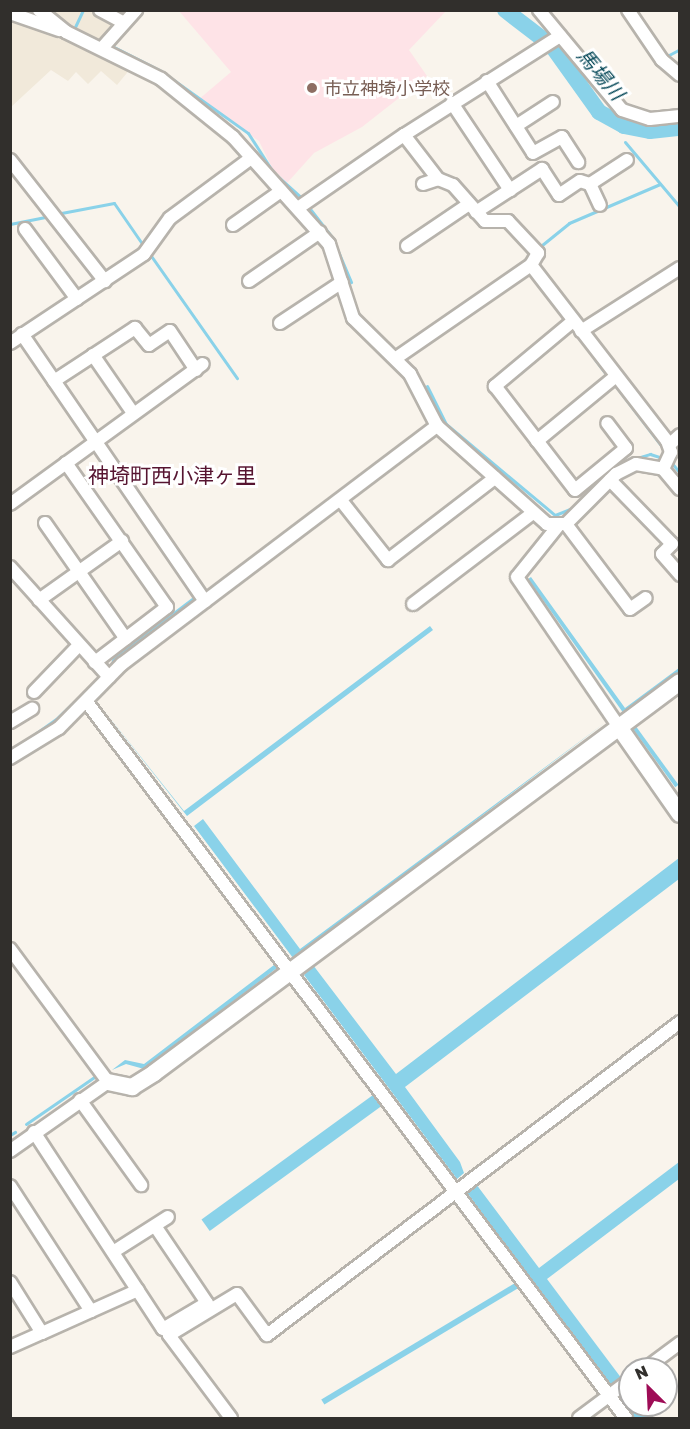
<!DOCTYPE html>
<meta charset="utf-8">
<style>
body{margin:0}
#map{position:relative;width:690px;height:1429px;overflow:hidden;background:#f9f4ec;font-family:"Golos Text","Noto Sans JP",sans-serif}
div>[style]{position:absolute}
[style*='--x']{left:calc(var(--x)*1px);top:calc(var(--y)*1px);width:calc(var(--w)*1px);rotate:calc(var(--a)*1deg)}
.built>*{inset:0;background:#f1e9da}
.education>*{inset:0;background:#fee3e7}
.water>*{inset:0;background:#8ad2e9;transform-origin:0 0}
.stream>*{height:3px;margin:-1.5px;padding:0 1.5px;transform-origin:1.5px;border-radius:1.5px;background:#8ad2e9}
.river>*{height:16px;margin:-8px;padding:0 8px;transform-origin:8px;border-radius:8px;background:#8ad2e9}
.roads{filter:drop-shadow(2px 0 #b7b3ac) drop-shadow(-2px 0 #b7b3ac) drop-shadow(0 2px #b7b3ac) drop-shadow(0 -2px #b7b3ac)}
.street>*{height:12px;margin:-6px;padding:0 6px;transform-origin:6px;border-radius:6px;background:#fff}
.secondary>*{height:16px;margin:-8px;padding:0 8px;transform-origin:8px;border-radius:8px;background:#fff}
.dots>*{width:16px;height:16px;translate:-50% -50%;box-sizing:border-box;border:3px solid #fff;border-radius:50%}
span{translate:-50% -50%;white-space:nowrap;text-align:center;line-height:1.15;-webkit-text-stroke:6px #fff;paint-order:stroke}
.education-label{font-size:18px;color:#785e54}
.left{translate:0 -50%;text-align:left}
.water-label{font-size:20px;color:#014555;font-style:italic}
.quarter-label{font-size:21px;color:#561430}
.frame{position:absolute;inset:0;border:12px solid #312f2c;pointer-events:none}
.north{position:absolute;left:618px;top:1357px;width:60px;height:60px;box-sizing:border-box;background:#fff;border:2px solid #adacab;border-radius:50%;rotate:336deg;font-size:16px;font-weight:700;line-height:24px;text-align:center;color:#312f2c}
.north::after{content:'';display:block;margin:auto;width:21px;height:27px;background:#9e0c56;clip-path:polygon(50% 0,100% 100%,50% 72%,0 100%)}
</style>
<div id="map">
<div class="built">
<div style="clip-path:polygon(10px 11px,96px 11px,118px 24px,98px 49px,131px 68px,117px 85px,101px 71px,88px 84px,76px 72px,68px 81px,51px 70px,11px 107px)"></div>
</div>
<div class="education">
<div style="clip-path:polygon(179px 11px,446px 11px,409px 50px,427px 76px,362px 127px,314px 153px,287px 183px,272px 168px,259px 141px,198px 100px,231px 72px)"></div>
</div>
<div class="water">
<div style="clip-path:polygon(531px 577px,625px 708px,679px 668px,679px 673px,624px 714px,528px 579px)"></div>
<div style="clip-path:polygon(196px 595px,198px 599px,109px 669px,113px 658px)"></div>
<div style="clip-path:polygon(430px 626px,433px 630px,187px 816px,97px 702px,184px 811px)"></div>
<div style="clip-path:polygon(99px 677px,58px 720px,11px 750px,56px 718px)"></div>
<div style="clip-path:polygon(606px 722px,293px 958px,194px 826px,203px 819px,300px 949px)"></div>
<div style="left:635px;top:725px;width:74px;height:4px;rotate:54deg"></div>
<div style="clip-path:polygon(679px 858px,679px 879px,405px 1087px,460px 1162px,464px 1173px,457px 1179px,304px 975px,313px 965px,396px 1074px)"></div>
<div style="clip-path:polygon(274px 965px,277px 968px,144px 1069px,126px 1064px,112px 1070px,125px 1060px,144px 1064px)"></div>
<div style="left:373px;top:1095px;width:14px;height:212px;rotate:54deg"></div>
<div style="clip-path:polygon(679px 1162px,679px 1179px,547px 1279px,622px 1379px,608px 1386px,466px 1191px,476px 1184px,539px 1268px)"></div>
<div style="left:515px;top:1283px;width:6px;height:226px;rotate:59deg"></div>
<div style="clip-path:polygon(629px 1389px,630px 1405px,641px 1405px,652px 1418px,633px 1418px,619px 1400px)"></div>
</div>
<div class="stream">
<div style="--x:75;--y:27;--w:19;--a:-65"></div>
<div style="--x:114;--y:47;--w:53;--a:27.1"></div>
<div style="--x:161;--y:71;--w:107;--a:35.5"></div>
<div style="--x:248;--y:133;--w:46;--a:57.3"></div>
<div style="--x:273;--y:172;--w:40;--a:42"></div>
<div style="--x:661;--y:48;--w:10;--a:53"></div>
<div style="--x:667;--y:56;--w:15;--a:-28"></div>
<div style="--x:625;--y:142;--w:85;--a:49.8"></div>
<div style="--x:307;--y:205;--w:41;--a:52"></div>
<div style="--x:332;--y:237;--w:49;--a:67.1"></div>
<div style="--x:56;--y:214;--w:59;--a:-10.7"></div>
<div style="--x:114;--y:203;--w:55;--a:55.4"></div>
<div style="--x:10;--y:224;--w:41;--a:-11.3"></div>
<div style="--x:542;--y:245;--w:35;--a:-39"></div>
<div style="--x:569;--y:223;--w:99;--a:-23.2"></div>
<div style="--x:149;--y:253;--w:153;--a:54.9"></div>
<div style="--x:572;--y:329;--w:31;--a:52"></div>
<div style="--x:594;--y:358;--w:21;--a:53"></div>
<div style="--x:615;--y:385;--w:74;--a:52.7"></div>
<div style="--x:427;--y:386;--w:42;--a:63.4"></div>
<div style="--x:446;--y:424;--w:142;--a:39.9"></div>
<div style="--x:555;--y:515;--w:18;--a:-22"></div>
<div style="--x:572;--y:508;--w:60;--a:-45.7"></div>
<div style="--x:614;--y:465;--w:38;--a:-17"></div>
<div style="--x:650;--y:454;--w:16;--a:18"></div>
<div style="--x:671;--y:462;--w:14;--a:51"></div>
<div style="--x:26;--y:1124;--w:86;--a:-34.6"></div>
<div style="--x:10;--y:1135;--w:6;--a:-31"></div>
</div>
<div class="river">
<div style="--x:505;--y:10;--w:59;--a:37.5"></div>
<div style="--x:552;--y:46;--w:81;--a:54.5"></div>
<div style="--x:599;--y:112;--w:29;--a:29"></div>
<div style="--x:624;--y:126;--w:26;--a:11"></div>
<div style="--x:650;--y:131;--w:30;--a:-6"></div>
</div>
<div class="roads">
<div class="street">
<div style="--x:39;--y:10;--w:35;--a:39"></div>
<div style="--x:66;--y:32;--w:106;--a:26.3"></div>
<div style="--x:161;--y:79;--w:92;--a:38.9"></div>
<div style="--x:233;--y:137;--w:144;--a:48.1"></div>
<div style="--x:329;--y:244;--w:78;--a:72"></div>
<div style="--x:353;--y:318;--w:80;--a:44.5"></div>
<div style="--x:410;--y:374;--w:59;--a:62.6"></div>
<div style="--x:437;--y:426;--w:147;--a:41.7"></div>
<div style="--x:547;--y:524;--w:19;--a:0"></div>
<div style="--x:566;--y:524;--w:71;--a:-45"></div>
<div style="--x:616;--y:474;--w:22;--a:-27"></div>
<div style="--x:636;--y:464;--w:27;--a:10"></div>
<div style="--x:663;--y:469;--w:26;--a:50"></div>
<div style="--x:100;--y:10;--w:26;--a:28"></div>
<div style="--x:539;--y:10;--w:130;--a:50.3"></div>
<div style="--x:622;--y:110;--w:29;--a:18"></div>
<div style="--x:650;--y:119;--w:30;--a:-6"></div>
<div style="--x:628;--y:10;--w:60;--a:55.8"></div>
<div style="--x:662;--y:60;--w:23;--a:40"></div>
<div style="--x:13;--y:14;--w:49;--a:19.2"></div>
<div style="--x:103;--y:47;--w:50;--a:-48.3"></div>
<div style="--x:487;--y:81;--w:85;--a:57.4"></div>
<div style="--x:533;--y:153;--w:33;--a:-29"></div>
<div style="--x:562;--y:137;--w:30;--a:57"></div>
<div style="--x:452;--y:103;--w:105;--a:56.3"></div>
<div style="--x:516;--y:126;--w:44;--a:-33"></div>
<div style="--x:404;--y:135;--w:185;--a:-32.4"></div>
<div style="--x:10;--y:160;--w:154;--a:51.9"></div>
<div style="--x:423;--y:184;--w:16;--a:-18"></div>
<div style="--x:590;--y:184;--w:23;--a:65"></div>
<div style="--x:298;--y:208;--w:129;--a:-34.6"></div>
<div style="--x:404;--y:135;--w:56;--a:52.3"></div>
<div style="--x:438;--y:179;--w:16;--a:22"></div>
<div style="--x:453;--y:185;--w:48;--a:48.4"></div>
<div style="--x:485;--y:221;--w:23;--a:0"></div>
<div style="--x:508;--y:221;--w:44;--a:46.8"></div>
<div style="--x:538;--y:253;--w:14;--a:120"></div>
<div style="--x:531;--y:265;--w:164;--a:145.4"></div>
<div style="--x:476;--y:212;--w:79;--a:-33.1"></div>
<div style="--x:542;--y:169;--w:31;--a:57"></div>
<div style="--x:559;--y:195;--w:25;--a:-34"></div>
<div style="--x:580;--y:181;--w:10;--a:17"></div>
<div style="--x:590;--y:184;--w:44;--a:-33"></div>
<div style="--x:233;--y:225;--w:59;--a:-35.3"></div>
<div style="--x:25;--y:229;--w:87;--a:53.4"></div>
<div style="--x:407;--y:246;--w:75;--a:-34.1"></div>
<div style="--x:531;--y:265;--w:222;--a:52.3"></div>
<div style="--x:667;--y:441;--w:12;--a:70"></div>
<div style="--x:671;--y:452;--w:19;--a:115"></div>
<div style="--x:249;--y:281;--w:86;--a:-34.6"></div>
<div style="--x:573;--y:321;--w:102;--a:140.2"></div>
<div style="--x:495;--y:386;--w:131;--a:52.4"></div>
<div style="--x:575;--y:490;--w:66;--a:-39.5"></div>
<div style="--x:626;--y:448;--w:31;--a:-127"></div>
<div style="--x:280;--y:323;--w:74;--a:-33.5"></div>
<div style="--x:581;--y:331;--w:117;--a:-32.5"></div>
<div style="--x:22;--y:334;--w:324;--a:55.6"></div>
<div style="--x:10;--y:343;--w:161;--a:-33.6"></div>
<div style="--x:144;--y:254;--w:44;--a:-54.2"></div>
<div style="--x:170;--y:218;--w:101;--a:-36.5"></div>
<div style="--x:93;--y:355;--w:70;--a:55.4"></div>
<div style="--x:54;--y:381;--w:97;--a:-33.2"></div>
<div style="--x:135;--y:328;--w:22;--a:51"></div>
<div style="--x:149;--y:345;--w:25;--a:-34"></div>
<div style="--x:170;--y:331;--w:47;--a:56.3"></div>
<div style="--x:537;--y:441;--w:101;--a:-39.4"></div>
<div style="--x:669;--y:445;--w:15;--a:-42"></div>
<div style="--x:66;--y:463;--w:176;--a:55"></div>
<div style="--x:167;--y:607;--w:91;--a:142.6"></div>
<div style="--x:610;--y:480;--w:89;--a:45.9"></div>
<div style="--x:672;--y:544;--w:14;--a:135"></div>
<div style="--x:662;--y:554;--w:28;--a:49"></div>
<div style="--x:343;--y:503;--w:73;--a:51.7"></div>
<div style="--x:388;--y:560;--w:135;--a:-37.5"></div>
<div style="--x:10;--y:504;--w:238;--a:-36"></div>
<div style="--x:45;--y:523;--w:141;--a:55.1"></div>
<div style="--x:566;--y:524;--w:106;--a:53"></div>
<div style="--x:630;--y:609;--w:19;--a:-35"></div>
<div style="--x:558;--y:526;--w:65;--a:128.8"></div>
<div style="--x:517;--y:577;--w:181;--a:55.8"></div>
<div style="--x:10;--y:567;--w:148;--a:48"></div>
<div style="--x:39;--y:600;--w:102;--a:-35.4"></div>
<div style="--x:413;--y:604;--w:151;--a:-37.2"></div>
<div style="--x:34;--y:692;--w:65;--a:-46.2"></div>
<div style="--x:86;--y:701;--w:898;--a:53.02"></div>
<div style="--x:10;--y:722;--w:26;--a:-31"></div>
<div style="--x:10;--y:758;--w:57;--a:-31.5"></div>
<div style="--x:59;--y:728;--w:90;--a:-45.5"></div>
<div style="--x:122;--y:664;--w:395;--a:-37.1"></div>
<div style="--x:10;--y:949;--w:165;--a:53.6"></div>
<div style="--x:108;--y:1082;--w:120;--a:144.9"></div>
<div style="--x:80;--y:1100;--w:105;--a:54.3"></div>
<div style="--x:34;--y:1132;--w:235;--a:56.8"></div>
<div style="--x:163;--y:1329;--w:51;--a:-30.6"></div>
<div style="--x:207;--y:1303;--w:93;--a:-124"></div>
<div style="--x:10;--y:1186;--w:149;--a:57.1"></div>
<div style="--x:113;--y:1252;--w:65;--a:-32.5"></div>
<div style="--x:10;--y:1282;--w:60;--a:57.9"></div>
<div style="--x:42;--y:1333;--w:105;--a:-24.1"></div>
<div style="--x:10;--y:1347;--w:35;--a:-24"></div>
<div style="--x:645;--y:1369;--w:44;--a:-36.6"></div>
<div style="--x:231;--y:1418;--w:104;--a:-126.8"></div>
<div style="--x:169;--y:1335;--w:79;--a:-31.1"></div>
<div style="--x:237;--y:1294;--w:51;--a:53.8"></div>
<div style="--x:267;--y:1335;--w:518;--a:-37.16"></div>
<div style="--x:579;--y:1418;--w:64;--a:-36.7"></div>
</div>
<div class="secondary">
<div style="--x:619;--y:727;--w:106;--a:55"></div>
<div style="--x:108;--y:1082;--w:25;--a:12"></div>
<div style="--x:132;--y:1087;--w:26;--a:-32"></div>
<div style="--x:154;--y:1073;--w:655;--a:-36.63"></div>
</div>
</div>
<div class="dots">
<div style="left:312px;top:88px;background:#8d6e63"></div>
</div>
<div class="education-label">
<span class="left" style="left:324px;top:88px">市立神埼小学校</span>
</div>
<div class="water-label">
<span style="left:601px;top:74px;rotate:50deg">馬場川</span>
</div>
<div class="quarter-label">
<span style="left:172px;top:475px">神埼町西小津ヶ里</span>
</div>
<div class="frame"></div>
<div class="north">N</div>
</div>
